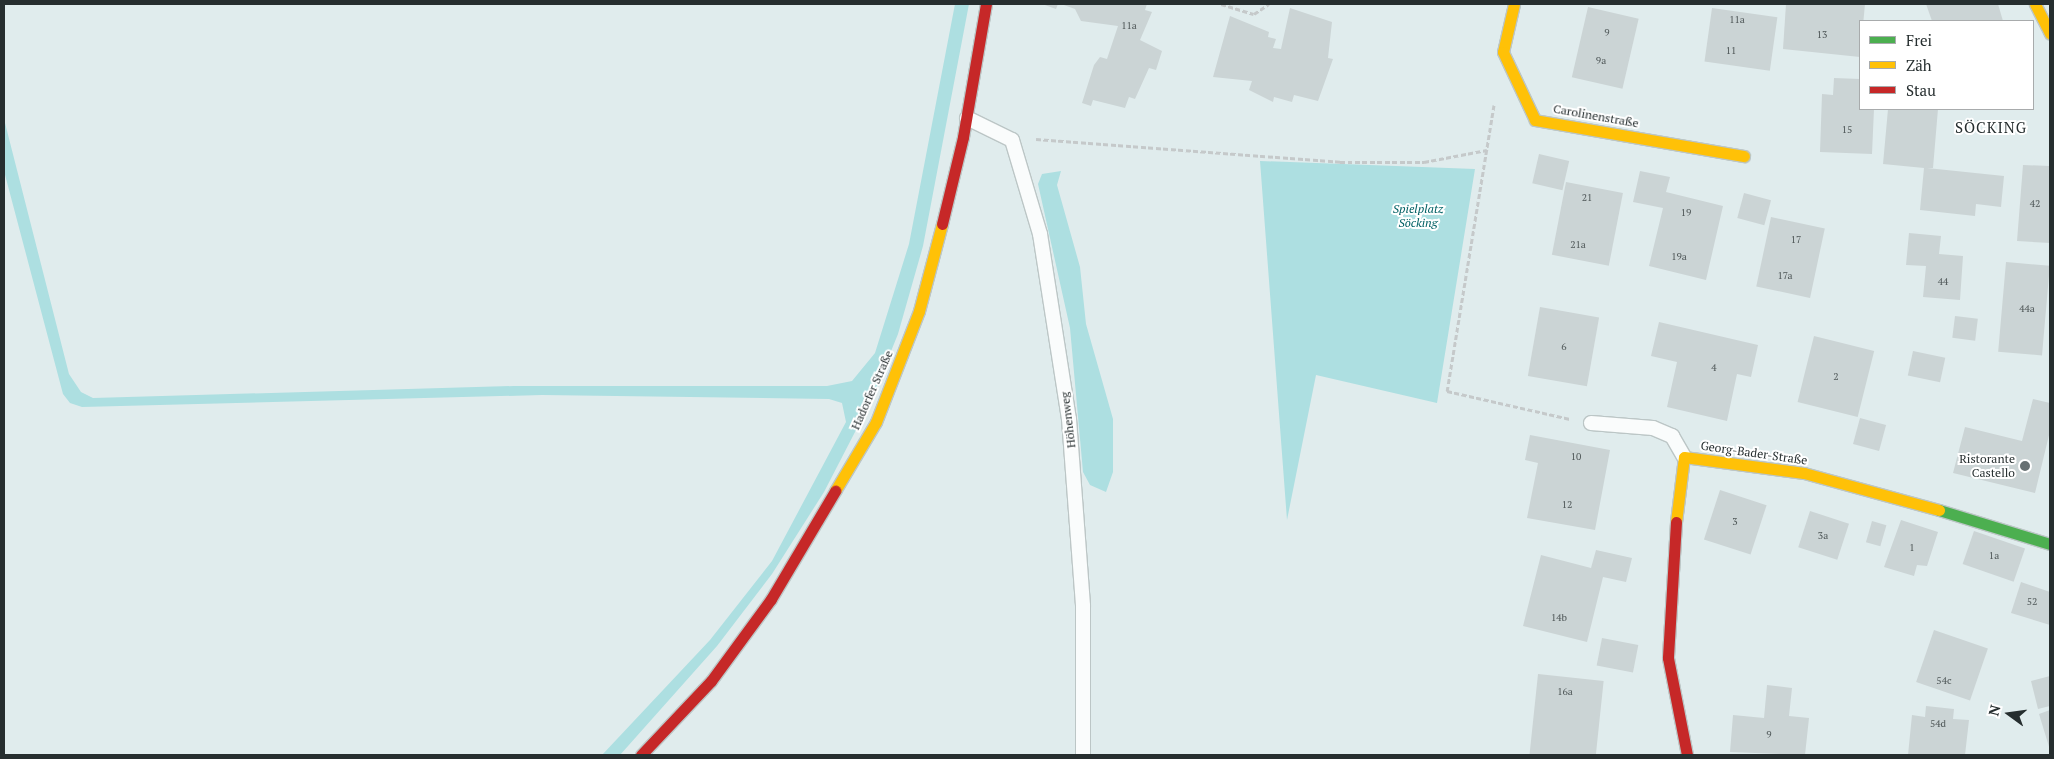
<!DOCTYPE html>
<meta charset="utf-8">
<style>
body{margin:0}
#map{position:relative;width:2054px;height:759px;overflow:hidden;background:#e0eced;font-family:"PT Serif",serif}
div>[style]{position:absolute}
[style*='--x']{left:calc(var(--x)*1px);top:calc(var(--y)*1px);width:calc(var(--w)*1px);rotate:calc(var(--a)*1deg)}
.green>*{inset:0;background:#addfe1}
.building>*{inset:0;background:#cbd4d5;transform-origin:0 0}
.path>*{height:3px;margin-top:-1.5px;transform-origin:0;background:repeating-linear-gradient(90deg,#c5c9ca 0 5px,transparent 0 7.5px)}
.roads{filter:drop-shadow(1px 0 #bcc6c6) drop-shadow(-1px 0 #bcc6c6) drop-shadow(0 1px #bcc6c6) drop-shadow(0 -1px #bcc6c6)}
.lane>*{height:14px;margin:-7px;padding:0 7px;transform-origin:7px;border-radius:7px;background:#fafcfc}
.fast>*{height:11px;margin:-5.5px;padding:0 5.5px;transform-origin:5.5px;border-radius:5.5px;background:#4caf50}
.slow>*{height:11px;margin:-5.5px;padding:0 5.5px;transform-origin:5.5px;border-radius:5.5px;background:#ffc107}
.jam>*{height:11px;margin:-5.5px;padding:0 5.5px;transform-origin:5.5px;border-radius:5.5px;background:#c62828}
.dots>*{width:14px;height:14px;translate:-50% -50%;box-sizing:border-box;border:2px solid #fff;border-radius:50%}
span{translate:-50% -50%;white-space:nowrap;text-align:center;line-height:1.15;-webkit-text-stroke:4px #fff;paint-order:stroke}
.number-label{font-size:10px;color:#505859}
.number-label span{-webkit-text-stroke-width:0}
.street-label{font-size:12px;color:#262e2f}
.park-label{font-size:12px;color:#006064;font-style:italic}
.poi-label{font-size:12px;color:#262e2f}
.right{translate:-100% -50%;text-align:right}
.quarter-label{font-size:15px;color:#262e2f;letter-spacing:1px}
.frame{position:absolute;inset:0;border:5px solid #262e2f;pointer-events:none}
.legend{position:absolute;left:1859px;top:20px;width:175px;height:90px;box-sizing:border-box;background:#fff;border:1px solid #a8abac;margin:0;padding:6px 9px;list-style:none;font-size:15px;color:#262e2f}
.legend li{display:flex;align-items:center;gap:10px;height:25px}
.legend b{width:25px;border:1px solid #a8abac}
.north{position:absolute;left:1984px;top:689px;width:50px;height:50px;-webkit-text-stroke:4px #fff;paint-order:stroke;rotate:284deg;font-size:14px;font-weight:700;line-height:20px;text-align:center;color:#262e2f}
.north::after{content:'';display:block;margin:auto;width:18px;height:22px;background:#262e2f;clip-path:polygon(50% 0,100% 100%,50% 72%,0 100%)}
</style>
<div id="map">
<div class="green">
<div style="clip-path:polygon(955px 4px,969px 4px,923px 246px,898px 334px,870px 403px,824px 492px,772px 574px,717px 646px,620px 755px,602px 755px,710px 640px,772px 561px,846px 422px,842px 403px,829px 399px,542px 395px,82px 407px,70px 403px,63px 394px,4px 171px,4px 119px,69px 374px,81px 392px,93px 398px,514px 386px,827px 386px,852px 381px,875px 353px,909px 244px)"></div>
<div style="clip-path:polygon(1260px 161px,1475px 169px,1437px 403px,1316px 375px,1287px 520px)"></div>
<div style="clip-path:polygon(1061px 171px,1057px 185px,1080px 267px,1086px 324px,1113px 419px,1113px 472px,1106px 492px,1090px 485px,1083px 472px,1070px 328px,1038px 184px,1042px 174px)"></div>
</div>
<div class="building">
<div style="clip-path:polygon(1042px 4px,1058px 4px,1056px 9px)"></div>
<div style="clip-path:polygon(1061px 4px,1147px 4px,1145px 10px,1152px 12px,1140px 40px,1162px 51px,1156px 70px,1149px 68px,1135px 99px,1129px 97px,1125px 108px,1093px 100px,1091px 106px,1082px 103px,1094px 65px,1100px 57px,1107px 59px,1118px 26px,1081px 21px,1075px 9px)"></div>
<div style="clip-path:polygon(1786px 4px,1865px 4px,1860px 57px,1783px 49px)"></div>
<div style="clip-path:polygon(1926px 4px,1998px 4px,2003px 21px,1932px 21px)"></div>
<div style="left:1588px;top:7px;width:52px;height:72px;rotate:13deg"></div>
<div style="clip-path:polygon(1290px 8px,1332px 22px,1328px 58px,1333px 59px,1318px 101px,1294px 95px,1292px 102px,1274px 97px,1273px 102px,1249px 90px,1252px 81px,1213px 77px,1230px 16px,1269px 32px,1268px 37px,1276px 39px,1273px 48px,1281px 49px)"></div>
<div style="left:1712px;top:8px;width:66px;height:54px;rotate:8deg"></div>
<div style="clip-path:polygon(1834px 78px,1860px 79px,1860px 109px,1874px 109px,1872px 154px,1820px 152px,1822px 94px,1833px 95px)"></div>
<div style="clip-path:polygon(1888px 109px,1938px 109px,1933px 168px,1927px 168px,2004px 176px,2001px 207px,1976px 204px,1975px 216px,1920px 210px,1924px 168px,1883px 164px)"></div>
<div style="left:1539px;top:154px;width:31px;height:30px;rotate:13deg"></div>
<div style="clip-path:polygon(2023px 165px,2050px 166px,2050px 243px,2017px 241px)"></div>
<div style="clip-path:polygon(1640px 171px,1670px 177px,1666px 192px,1723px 206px,1706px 280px,1649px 266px,1663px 208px,1633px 202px)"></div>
<div style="left:1566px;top:182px;width:58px;height:74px;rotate:11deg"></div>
<div style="left:1744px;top:193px;width:28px;height:26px;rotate:15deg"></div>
<div style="left:1771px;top:217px;width:55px;height:71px;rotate:12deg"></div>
<div style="clip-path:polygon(1909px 233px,1941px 236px,1939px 254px,1963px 256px,1960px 300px,1923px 297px,1926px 266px,1906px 265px)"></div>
<div style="left:2006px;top:262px;width:44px;height:90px;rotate:5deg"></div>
<div style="left:1540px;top:307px;width:60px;height:70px;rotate:10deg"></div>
<div style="left:1955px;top:316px;width:23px;height:22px;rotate:7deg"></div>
<div style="clip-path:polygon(1659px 322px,1758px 345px,1751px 377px,1737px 374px,1727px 421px,1667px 407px,1677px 362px,1651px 356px)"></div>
<div style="left:1814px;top:336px;width:62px;height:68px;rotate:14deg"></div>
<div style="left:1913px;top:351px;width:33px;height:25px;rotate:12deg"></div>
<div style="clip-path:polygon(2033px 399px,2050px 403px,2050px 431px,2035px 493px,1953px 473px,1965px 427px,2022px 441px)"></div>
<div style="left:1860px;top:418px;width:27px;height:27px;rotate:15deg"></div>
<div style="clip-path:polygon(1530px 435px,1610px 450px,1595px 530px,1527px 518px,1538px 463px,1525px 460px)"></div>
<div style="left:1720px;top:490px;width:49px;height:52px;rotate:18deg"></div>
<div style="left:1810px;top:511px;width:41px;height:38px;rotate:18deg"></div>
<div style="clip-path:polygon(1901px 520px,1938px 532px,1927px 566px,1917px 565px,1914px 576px,1884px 567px)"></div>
<div style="left:1872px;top:521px;width:15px;height:22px;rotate:16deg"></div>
<div style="left:1974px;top:531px;width:54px;height:35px;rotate:19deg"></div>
<div style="clip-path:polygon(1596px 550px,1632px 558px,1626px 582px,1603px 577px,1587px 642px,1523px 626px,1541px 555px,1591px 568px)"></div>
<div style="clip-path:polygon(2021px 582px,2050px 592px,2050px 625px,2011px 613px)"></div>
<div style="left:1934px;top:630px;width:57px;height:55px;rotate:19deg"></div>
<div style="left:1602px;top:638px;width:37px;height:28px;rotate:11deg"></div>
<div style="left:1538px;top:674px;width:66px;height:82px;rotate:6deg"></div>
<div style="clip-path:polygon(2050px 676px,2050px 706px,2038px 709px,2031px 681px)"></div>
<div style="clip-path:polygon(1767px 685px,1792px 688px,1789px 716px,1809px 718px,1805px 755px,1730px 752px,1733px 715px,1764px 718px)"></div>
<div style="clip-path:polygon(1926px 706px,1954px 709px,1953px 719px,1969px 720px,1965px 755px,1908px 755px,1912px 715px,1925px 717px)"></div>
<div style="clip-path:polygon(2050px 710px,2050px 750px,2039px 714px)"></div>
</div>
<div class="path">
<div style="--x:1221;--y:4;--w:34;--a:17"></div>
<div style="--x:1254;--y:14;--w:18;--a:-34"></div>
<div style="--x:1494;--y:105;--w:290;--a:99.3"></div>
<div style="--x:1447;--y:391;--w:126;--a:12.8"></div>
<div style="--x:1036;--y:139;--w:305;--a:4.3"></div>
<div style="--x:1340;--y:162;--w:84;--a:0"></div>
<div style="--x:1424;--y:162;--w:64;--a:-10.8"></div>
</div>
<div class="roads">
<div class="lane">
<div style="--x:967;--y:118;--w:50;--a:26.1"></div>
<div style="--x:1012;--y:140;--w:98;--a:73.4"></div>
<div style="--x:1040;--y:234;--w:187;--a:81.1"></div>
<div style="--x:1069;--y:419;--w:188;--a:85.7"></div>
<div style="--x:1083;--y:606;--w:149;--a:90"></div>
<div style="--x:1591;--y:423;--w:62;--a:4.6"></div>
<div style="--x:1653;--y:428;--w:21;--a:23"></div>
<div style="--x:1672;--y:436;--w:24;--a:60"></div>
</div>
<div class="fast">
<div style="--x:1939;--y:510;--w:116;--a:17"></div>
</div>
<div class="slow">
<div style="--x:1514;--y:4;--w:49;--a:102.9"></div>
<div style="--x:1503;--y:52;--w:75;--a:64.8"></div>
<div style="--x:1535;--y:120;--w:212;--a:9.8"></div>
<div style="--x:2035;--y:4;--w:33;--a:63"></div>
<div style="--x:835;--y:491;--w:80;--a:-59.3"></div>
<div style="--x:876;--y:422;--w:119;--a:-68.8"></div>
<div style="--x:919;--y:311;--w:90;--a:-75.2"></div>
<div style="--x:1676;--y:522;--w:65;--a:-83"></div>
<div style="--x:1684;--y:457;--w:121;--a:7.6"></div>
<div style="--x:1804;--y:473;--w:140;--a:15.3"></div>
</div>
<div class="jam">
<div style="--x:942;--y:224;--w:89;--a:-76.4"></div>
<div style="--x:963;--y:137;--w:135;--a:-80.2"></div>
<div style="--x:1676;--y:522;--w:136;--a:93.4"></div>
<div style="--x:1668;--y:658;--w:99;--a:78.9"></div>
<div style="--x:641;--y:755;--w:102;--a:-46.6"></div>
<div style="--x:711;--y:681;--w:102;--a:-53.8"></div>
<div style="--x:771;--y:599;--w:126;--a:-59.3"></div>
</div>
</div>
<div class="dots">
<div style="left:2025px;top:466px;background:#677072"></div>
</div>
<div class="number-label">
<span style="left:1737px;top:20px">11a</span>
<span style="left:1129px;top:26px">11a</span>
<span style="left:1607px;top:33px">9</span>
<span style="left:1822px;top:35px">13</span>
<span style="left:1731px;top:51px">11</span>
<span style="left:1601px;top:61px">9a</span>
<span style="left:1847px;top:130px">15</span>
<span style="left:1587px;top:198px">21</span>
<span style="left:2035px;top:204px">42</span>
<span style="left:1686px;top:213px">19</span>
<span style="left:1796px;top:240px">17</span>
<span style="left:1578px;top:245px">21a</span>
<span style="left:1679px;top:257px">19a</span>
<span style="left:1785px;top:276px">17a</span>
<span style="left:1943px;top:282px">44</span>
<span style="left:2027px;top:309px">44a</span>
<span style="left:1564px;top:347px">6</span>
<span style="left:1714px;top:368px">4</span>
<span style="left:1836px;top:377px">2</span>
<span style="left:1576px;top:457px">10</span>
<span style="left:1567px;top:505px">12</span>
<span style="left:1735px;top:522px">3</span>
<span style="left:1823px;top:536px">3a</span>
<span style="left:1912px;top:548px">1</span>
<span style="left:1994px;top:556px">1a</span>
<span style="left:2032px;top:602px">52</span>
<span style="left:1559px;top:618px">14b</span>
<span style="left:1944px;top:681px">54c</span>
<span style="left:1565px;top:692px">16a</span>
<span style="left:1938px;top:724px">54d</span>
<span style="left:1769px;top:735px">9</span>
</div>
<div class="street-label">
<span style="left:1596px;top:116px;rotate:10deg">Carolinenstraße</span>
<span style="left:872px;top:390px;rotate:-66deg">Hadorfer Straße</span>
<span style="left:1068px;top:420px;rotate:-97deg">Höhenweg</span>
<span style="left:1754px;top:453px;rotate:8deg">Georg-Bader-Straße</span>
</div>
<div class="park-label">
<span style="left:1418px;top:216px">Spielplatz<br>Söcking</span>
</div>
<div class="poi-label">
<span class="right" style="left:2015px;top:466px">Ristorante<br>Castello</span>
</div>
<div class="quarter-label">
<span style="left:1991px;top:128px">SÖCKING</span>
</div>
<div class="frame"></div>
<ul class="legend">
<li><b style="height:6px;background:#4caf50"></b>Frei</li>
<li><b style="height:6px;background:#ffc107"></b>Zäh</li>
<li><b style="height:6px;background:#c62828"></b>Stau</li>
</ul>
<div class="north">N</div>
</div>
